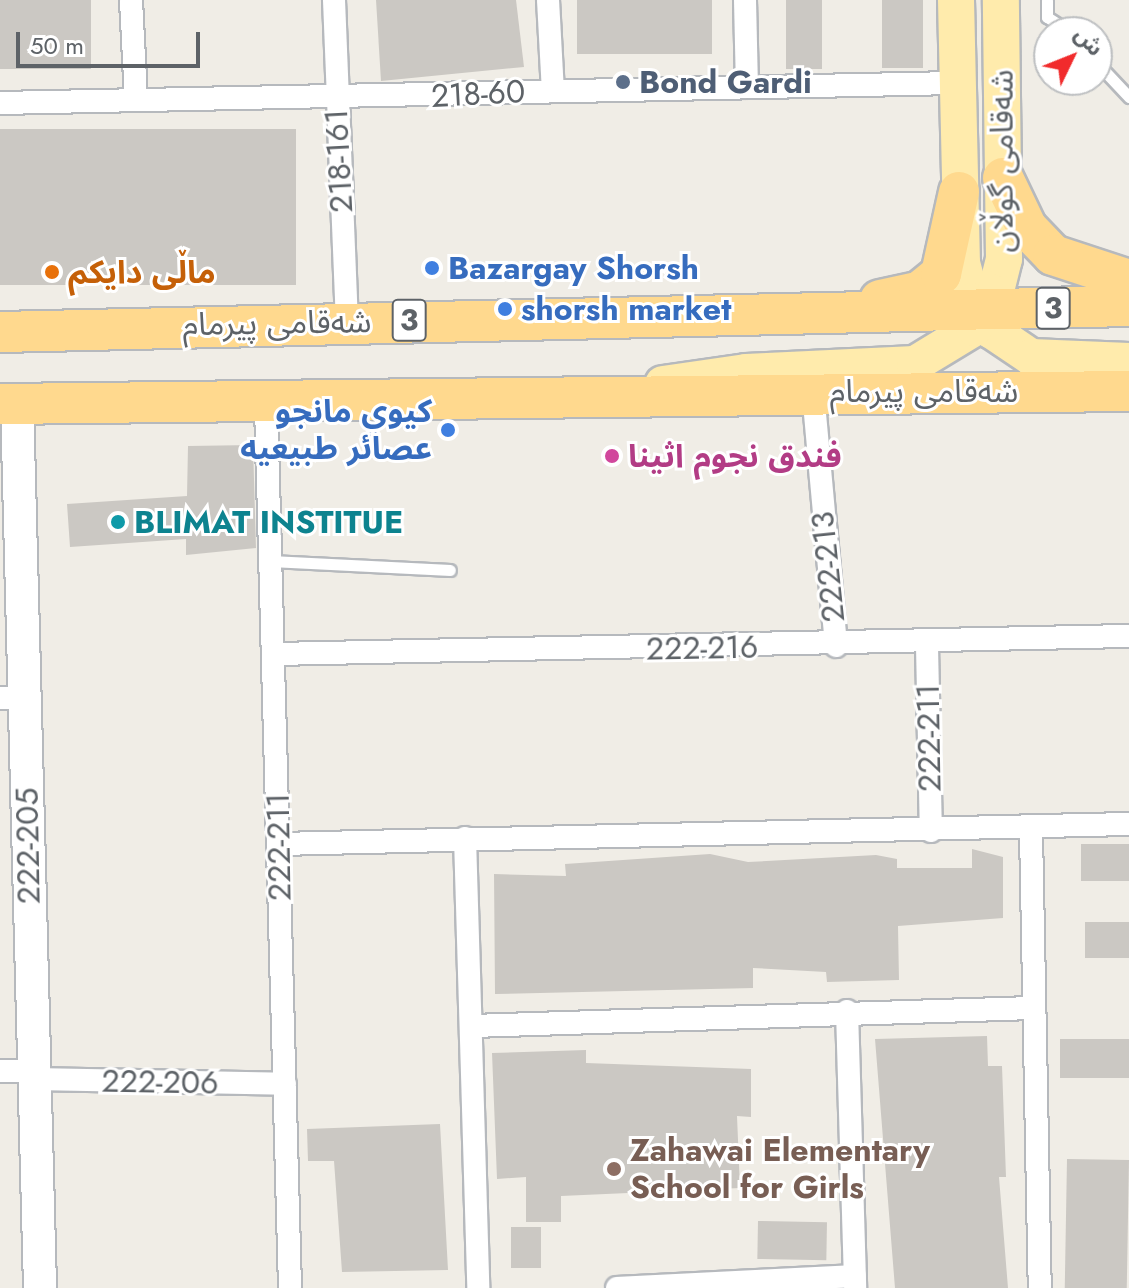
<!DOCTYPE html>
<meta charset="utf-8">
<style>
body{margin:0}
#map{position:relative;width:1129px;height:1288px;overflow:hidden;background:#f0ede6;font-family:Jost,"Noto Sans Arabic",sans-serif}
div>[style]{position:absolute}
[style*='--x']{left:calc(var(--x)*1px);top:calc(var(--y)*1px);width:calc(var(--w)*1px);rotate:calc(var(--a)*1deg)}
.building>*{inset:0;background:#cbc8c3;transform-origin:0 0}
.roads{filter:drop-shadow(2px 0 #b6b9bd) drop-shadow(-2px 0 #b6b9bd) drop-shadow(0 2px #b6b9bd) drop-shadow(0 -2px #b6b9bd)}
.lane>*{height:11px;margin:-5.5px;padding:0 5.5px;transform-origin:5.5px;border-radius:5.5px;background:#fff}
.street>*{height:22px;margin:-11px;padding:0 11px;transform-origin:11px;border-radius:11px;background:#fff}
.secondary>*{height:32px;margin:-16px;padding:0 16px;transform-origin:16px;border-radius:16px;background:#fff}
.primary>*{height:36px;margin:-18px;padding:0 18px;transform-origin:18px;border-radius:18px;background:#ffebac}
.highway>*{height:40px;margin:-20px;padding:0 20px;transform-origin:20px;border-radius:20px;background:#ffd98e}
.dots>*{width:22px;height:22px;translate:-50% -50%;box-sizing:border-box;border:4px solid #fff;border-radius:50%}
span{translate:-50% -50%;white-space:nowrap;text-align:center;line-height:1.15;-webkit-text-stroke:6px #fff;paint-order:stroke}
.shield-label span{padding:2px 6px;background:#fff;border:2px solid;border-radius:6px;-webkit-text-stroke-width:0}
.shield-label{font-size:30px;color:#5d6267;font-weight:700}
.service-label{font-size:32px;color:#4e5e75;font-weight:700}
.left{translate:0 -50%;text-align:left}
.street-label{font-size:32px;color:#5d6267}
.shop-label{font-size:32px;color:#366cbe;font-weight:700}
.right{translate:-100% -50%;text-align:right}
.food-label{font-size:32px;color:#c56008;font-weight:700}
.hotel-label{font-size:32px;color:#b23c85;font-weight:700}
.culture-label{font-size:32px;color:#0d838f;font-weight:700}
.education-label{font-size:32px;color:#785e54;font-weight:700}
.north{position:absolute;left:1033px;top:16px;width:80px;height:80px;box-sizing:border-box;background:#fff;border:2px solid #bec0c2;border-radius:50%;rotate:47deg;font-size:22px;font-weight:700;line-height:32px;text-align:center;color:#5d6267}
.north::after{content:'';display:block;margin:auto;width:28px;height:36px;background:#f12b2c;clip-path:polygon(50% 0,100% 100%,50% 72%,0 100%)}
.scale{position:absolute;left:16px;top:32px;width:184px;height:36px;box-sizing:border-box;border:4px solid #5d6267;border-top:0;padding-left:10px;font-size:24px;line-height:28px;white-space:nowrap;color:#5d6267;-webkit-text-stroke:6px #fff;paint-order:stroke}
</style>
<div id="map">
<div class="building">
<div style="left:0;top:0;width:91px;height:69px"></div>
<div style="clip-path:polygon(376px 0,516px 0,524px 67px,381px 81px)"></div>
<div style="left:577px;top:0;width:135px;height:54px"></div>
<div style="left:786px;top:0;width:36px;height:69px"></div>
<div style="left:882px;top:0;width:41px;height:68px"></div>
<div style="left:296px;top:129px;width:156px;height:296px;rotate:90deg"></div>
<div style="clip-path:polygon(253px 445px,256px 548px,186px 555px,186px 539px,70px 547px,67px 504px,187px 496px,188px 446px)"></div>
<div style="left:1129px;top:844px;width:37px;height:48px;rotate:90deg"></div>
<div style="clip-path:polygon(972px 849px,1003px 857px,1003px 918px,898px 926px,899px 980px,827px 982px,826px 972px,753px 968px,753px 988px,495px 994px,494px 874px,566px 876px,565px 864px,710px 854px,748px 862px,876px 855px,897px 859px,897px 868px,972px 868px)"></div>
<div style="left:1085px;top:922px;width:44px;height:36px"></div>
<div style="clip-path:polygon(987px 1036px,988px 1066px,1002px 1066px,1006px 1177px,999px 1177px,1008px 1288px,895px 1288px,875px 1039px)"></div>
<div style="left:1129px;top:1039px;width:39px;height:69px;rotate:90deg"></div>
<div style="clip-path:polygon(586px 1050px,586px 1063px,751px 1069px,751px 1117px,737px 1116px,740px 1188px,561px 1196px,561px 1222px,526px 1222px,526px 1177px,497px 1179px,492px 1053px)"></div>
<div style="clip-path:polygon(440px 1124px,448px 1270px,342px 1272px,334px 1161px,308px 1161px,307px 1129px)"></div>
<div style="left:1067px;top:1159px;width:62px;height:129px;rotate:1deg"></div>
<div style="left:758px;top:1221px;width:69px;height:38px;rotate:1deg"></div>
<div style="left:511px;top:1227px;width:30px;height:41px"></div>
</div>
<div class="roads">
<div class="lane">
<div style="--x:1047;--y:0;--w:17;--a:90"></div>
<div style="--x:1047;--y:17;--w:27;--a:33"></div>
<div style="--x:1097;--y:63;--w:47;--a:46.7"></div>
<div style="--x:271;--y:561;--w:179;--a:2.9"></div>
</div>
<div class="street">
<div style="--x:131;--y:0;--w:100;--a:87.1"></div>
<div style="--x:334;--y:0;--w:321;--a:87.7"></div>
<div style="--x:548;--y:0;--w:91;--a:86.9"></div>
<div style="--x:745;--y:0;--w:87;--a:88.7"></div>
<div style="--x:0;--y:103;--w:957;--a:-1.2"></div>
<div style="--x:813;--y:392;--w:255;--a:84.8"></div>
<div style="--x:266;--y:406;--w:882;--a:88.44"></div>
<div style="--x:927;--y:646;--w:185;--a:88.8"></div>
<div style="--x:275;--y:654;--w:854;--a:-1.21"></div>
<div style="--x:0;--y:698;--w:24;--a:0"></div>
<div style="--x:1031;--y:831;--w:457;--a:88.9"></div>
<div style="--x:465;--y:838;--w:450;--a:88.3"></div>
<div style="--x:279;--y:844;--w:850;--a:-1.35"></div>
<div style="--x:847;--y:1011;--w:277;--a:88.3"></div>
<div style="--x:472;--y:1026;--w:561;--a:-1.84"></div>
<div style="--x:0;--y:1071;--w:34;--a:0"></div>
<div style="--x:34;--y:1079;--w:251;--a:1.1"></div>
<div style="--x:617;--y:1288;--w:238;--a:-2.9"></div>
</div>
<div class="secondary">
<div style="--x:17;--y:403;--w:885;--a:88.51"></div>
</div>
<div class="primary">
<div style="--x:956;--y:0;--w:263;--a:88.7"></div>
<div style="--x:962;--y:263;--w:39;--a:75"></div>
<div style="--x:972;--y:301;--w:35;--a:57"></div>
<div style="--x:991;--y:330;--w:48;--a:34"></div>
<div style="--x:1031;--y:357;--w:98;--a:2.3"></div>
<div style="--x:663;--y:384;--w:84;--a:-8.2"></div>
<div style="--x:746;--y:372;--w:169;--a:-2.7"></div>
<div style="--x:915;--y:364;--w:69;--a:-31.4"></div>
<div style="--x:974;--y:328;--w:43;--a:-59.3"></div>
<div style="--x:996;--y:291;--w:33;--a:-76"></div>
<div style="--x:1004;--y:259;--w:259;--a:-90.7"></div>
</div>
<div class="highway">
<div style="--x:1003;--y:178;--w:55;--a:64.4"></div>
<div style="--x:1027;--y:228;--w:37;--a:46"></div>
<div style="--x:1053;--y:255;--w:80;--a:18.2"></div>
<div style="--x:880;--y:300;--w:40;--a:-12"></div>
<div style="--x:919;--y:292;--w:28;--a:-39"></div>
<div style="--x:941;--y:274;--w:84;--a:-77.6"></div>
<div style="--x:0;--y:332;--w:1129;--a:-1.32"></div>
<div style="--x:0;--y:404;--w:1129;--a:-0.66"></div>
</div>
</div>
<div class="dots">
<div style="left:623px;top:82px;background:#5c6f8a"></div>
<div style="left:432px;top:268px;background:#3f7fe0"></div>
<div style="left:52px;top:272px;background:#e8710a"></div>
<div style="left:505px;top:309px;background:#3f7fe0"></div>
<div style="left:448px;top:430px;background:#3f7fe0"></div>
<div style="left:612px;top:456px;background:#d1479c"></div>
<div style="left:118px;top:522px;background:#0f9aa8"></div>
<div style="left:614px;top:1169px;background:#8d6e63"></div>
</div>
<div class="shield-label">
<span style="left:1053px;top:308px">3</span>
<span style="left:409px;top:320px">3</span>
</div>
<div class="service-label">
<span class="left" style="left:639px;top:82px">Bond Gardi</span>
</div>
<div class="street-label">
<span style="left:478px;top:94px;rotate:-3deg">218-60</span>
<span style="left:339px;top:161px;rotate:-93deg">218-161</span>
<span style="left:1002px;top:161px;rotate:-90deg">شەقامی گوڵان</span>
<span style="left:277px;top:323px;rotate:-1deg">شەقامی پیرمام</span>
<span style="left:924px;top:391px">شەقامی پیرمام</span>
<span style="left:828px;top:567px;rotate:-96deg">222-213</span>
<span style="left:702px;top:648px;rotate:-1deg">222-216</span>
<span style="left:929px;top:738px;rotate:-91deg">222-211</span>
<span style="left:28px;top:846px;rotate:-91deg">222-205</span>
<span style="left:279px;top:847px;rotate:-91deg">222-211</span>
<span style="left:160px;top:1082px;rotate:1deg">222-206</span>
</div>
<div class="shop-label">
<span class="left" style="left:448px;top:268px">Bazargay Shorsh</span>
<span class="left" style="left:521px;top:309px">shorsh market</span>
<span class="right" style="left:432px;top:430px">كيوي مانجو<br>عصائر طبيعيه</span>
</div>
<div class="food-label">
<span class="left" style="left:68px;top:272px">ماڵی دايكم</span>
</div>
<div class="hotel-label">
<span class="left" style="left:628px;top:456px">فندق نجوم اثينا</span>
</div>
<div class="culture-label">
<span class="left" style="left:134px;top:522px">BLIMAT INSTITUE</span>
</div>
<div class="education-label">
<span class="left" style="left:630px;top:1169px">Zahawai Elementary<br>School for Girls</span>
</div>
<div class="north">ش</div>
<div class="scale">50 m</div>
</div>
